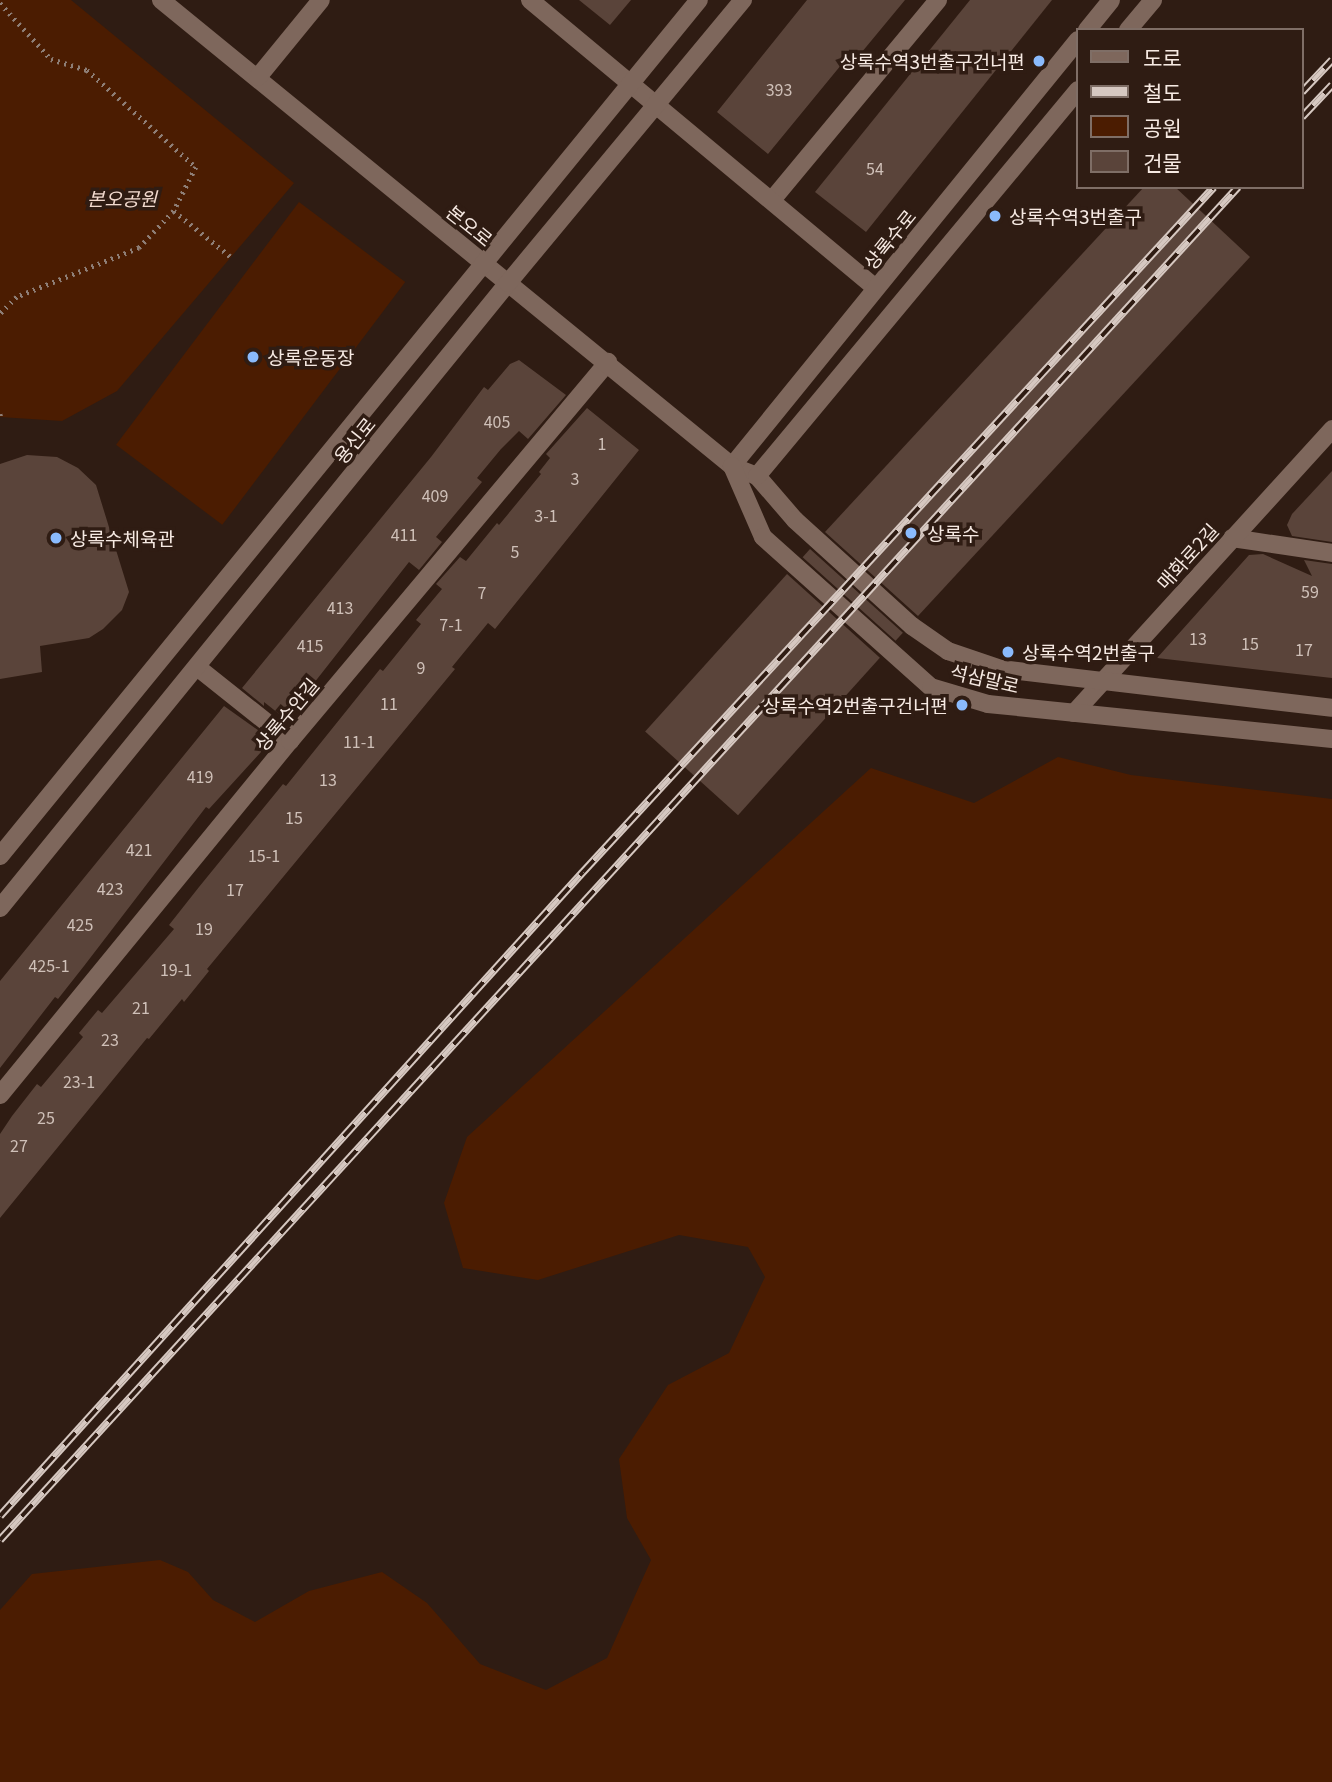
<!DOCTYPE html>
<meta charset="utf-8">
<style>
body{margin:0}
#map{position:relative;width:1332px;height:1782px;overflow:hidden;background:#2f1c13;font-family:Georgia,"Noto Sans KR",serif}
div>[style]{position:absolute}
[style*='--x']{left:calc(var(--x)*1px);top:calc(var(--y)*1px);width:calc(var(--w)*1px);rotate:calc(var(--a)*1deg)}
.green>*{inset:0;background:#4b1c01;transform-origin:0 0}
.building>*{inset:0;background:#5a443a;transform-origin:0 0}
.path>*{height:4.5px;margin-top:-2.25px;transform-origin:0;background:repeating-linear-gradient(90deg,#8e7e76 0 2px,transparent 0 7px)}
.minor>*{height:18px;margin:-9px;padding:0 9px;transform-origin:9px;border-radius:9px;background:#7e675c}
.tertiary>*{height:18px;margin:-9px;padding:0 9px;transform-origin:9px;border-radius:9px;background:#7e675c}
.secondary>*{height:18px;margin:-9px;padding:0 9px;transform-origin:9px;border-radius:9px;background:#7e675c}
.rail>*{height:8px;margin-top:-4px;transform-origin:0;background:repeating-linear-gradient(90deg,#2f1c13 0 16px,#d6c8c1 0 32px);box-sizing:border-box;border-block:2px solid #d6c8c1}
.dots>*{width:19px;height:19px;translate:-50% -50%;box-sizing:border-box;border:4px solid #2f1c13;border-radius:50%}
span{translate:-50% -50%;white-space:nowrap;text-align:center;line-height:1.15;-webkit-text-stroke:7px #2f1c13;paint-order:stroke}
.number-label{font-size:16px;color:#cfc0b8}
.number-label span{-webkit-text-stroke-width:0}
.poi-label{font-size:19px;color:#f6e9e2}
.right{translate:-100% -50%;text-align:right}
.left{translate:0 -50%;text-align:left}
.park-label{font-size:19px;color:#f2dacf;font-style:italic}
.street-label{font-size:19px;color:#f6e9e2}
.legend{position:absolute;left:1076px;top:28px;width:228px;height:161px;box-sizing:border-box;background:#2f1c13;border:2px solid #7f6e66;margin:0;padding:9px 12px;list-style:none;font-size:21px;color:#f6e9e2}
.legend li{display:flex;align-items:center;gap:14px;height:35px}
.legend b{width:35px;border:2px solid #7f6e66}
</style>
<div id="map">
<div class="green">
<div style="clip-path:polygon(0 0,71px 0,294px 183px,117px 391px,62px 421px,0 417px)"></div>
<div style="left:299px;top:202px;width:133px;height:304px;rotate:37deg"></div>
<div style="clip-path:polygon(1058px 757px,1131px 775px,1332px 799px,1332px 1782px,0 1782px,0 1610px,32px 1574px,160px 1560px,188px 1572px,213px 1600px,255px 1622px,309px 1591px,382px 1572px,427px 1603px,480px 1664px,546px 1690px,607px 1658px,651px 1560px,627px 1518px,619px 1459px,668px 1385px,729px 1353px,765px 1277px,748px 1247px,679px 1235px,538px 1280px,463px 1268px,444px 1203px,467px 1137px,871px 768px,974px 803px)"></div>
</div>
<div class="building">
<div style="clip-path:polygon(579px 0,631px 0,610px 25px)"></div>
<div style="clip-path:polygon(807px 0,905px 0,852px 64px,846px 59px,768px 154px,717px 112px)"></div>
<div style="clip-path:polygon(970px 0,1052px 0,866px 232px,815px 192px)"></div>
<div style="clip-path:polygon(1144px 187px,1175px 187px,1250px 257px,918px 616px,825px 532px)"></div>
<div style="clip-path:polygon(519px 360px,566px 395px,528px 439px,519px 431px,501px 449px,477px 478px,482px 482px,436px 537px,442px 542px,419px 570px,409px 562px,314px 683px,314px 692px,301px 696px,283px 717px,264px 702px,264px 706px,242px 688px,431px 457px,484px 387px,488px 390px,510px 364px)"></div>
<div style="clip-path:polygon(587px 408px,639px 450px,495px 629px,488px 623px,452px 667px,455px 669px,207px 969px,209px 971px,184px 1002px,182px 999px,149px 1039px,147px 1038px,0 1218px,0 1134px,12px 1116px,37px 1084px,41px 1087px,83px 1037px,79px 1033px,98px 1010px,102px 1013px,174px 929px,169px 925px,199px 887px,283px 784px,286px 786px,380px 669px,383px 671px,421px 624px,416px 620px,442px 589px,436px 584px,460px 557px,466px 561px,497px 523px,499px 525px,541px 474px,539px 472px,550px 458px,546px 454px)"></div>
<div style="clip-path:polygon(27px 455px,57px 457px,78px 468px,96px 485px,129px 592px,122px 610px,103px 629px,89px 638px,40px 646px,42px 672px,0 679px,0 464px)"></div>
<div style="clip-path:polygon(1332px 471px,1332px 542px,1292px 536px,1287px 525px,1292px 514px)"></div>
<div style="left:810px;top:549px;width:125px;height:11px;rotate:42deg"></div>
<div style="clip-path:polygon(1263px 554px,1312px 576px,1304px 560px,1332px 564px,1332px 678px,1157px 658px,1249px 555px)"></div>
<div style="left:787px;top:574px;width:125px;height:212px;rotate:42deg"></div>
<div style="clip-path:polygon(224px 706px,262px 733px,261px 752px,209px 809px,206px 807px,84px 966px,58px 999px,55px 997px,0 1068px,0 981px)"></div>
</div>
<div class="path">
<div style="--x:0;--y:3;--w:76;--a:47.7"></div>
<div style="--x:51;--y:59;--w:38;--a:17"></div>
<div style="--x:87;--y:70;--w:146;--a:41.7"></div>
<div style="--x:196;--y:167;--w:49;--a:116.6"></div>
<div style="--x:174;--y:211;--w:51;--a:133.4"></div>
<div style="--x:139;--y:248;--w:131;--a:158.1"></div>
<div style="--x:17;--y:297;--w:24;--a:135"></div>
<div style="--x:174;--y:211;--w:73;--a:38.9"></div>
<div style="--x:0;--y:414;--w:3;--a:72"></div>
</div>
<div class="minor">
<div style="--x:772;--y:200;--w:260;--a:-50.3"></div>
<div style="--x:1232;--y:538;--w:101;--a:8.5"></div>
<div style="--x:197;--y:667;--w:119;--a:38.5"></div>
<div style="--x:1074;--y:713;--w:384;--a:-47.7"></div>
<div style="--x:0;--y:1095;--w:458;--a:-50.7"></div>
<div style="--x:290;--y:741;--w:495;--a:-50"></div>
</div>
<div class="tertiary">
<div style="--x:161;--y:0;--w:737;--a:39.22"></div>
<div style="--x:732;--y:466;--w:27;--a:22"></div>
<div style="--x:757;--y:476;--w:58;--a:49.2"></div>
<div style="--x:795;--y:520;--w:158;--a:42.2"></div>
<div style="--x:912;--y:626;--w:44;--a:34.8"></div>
<div style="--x:948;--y:651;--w:56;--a:18.8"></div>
<div style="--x:1001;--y:669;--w:333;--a:6.7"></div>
<div style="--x:530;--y:0;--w:450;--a:39.8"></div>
<div style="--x:1087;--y:30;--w:38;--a:-51"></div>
<div style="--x:1128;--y:30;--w:39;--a:-50"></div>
<div style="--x:1078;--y:40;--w:549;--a:129.08"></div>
<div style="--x:732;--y:466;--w:77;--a:66.4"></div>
<div style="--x:763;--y:537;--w:225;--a:41.8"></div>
<div style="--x:931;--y:687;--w:59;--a:16.6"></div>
<div style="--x:988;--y:704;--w:346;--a:5.8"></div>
<div style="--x:258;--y:77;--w:99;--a:-50.7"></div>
<div style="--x:757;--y:476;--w:502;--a:-50.25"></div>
</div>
<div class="secondary">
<div style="--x:0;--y:856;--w:1105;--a:-50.77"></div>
<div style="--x:0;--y:908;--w:805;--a:-50.9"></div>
<div style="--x:508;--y:283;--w:368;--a:-50.3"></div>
</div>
<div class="rail">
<div style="--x:1302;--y:92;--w:44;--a:-46.8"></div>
<div style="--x:1302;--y:117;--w:44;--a:-46.8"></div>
<div style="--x:0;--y:1516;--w:869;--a:-47.85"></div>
<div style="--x:583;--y:872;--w:931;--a:-47.35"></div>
<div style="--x:0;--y:1540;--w:1834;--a:-47.54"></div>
</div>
<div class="dots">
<div style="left:1039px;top:61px;background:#8abafc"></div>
<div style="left:995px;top:216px;background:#8abafc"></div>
<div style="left:253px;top:357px;background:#8abafc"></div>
<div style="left:911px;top:533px;background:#8abafc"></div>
<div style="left:56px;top:538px;background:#8abafc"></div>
<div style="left:1008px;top:652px;background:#8abafc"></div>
<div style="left:962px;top:705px;background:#8abafc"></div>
</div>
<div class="number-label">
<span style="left:779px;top:89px">393</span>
<span style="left:875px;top:168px">54</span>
<span style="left:497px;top:421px">405</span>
<span style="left:602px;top:443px">1</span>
<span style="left:575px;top:478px">3</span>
<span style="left:435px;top:495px">409</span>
<span style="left:546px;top:515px">3-1</span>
<span style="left:404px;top:534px">411</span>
<span style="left:515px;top:551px">5</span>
<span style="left:1310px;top:591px">59</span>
<span style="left:482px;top:592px">7</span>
<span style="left:340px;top:607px">413</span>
<span style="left:451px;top:624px">7-1</span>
<span style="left:1198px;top:638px">13</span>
<span style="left:1250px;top:643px">15</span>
<span style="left:310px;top:645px">415</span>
<span style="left:1304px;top:649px">17</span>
<span style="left:421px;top:667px">9</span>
<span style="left:389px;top:703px">11</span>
<span style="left:359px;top:741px">11-1</span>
<span style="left:200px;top:776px">419</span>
<span style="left:328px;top:779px">13</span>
<span style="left:294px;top:817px">15</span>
<span style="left:139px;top:849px">421</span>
<span style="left:264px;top:855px">15-1</span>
<span style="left:110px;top:888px">423</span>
<span style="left:235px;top:889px">17</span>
<span style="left:80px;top:924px">425</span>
<span style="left:204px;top:928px">19</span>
<span style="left:49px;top:965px">425-1</span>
<span style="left:176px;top:969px">19-1</span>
<span style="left:141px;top:1007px">21</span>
<span style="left:110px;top:1039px">23</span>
<span style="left:79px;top:1081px">23-1</span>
<span style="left:46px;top:1117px">25</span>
<span style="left:19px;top:1145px">27</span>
</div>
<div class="poi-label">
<span class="right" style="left:1025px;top:61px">상록수역3번출구건너편</span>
<span class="left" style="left:1009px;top:216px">상록수역3번출구</span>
<span class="left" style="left:267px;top:357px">상록운동장</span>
<span class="left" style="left:927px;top:533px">상록수</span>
<span class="left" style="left:70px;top:538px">상록수체육관</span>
<span class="left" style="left:1022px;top:652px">상록수역2번출구</span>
<span class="right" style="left:948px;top:705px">상록수역2번출구건너편</span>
</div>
<div class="park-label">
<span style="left:122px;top:198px">본오공원</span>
</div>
<div class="street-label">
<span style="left:470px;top:225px;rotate:39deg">본오로</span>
<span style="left:889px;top:239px;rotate:-51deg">상록수로</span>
<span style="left:354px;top:440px;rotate:-51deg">용신로</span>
<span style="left:1187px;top:556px;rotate:-48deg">매화로2길</span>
<span style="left:985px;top:678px;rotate:13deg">석삼말로</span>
<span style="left:286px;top:714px;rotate:-50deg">상록수안길</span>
</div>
<ul class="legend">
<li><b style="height:9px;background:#7e675c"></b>도로</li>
<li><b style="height:9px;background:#d6c8c1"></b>철도</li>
<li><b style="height:19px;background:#4b1c01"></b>공원</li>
<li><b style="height:19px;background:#5a443a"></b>건물</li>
</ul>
</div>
